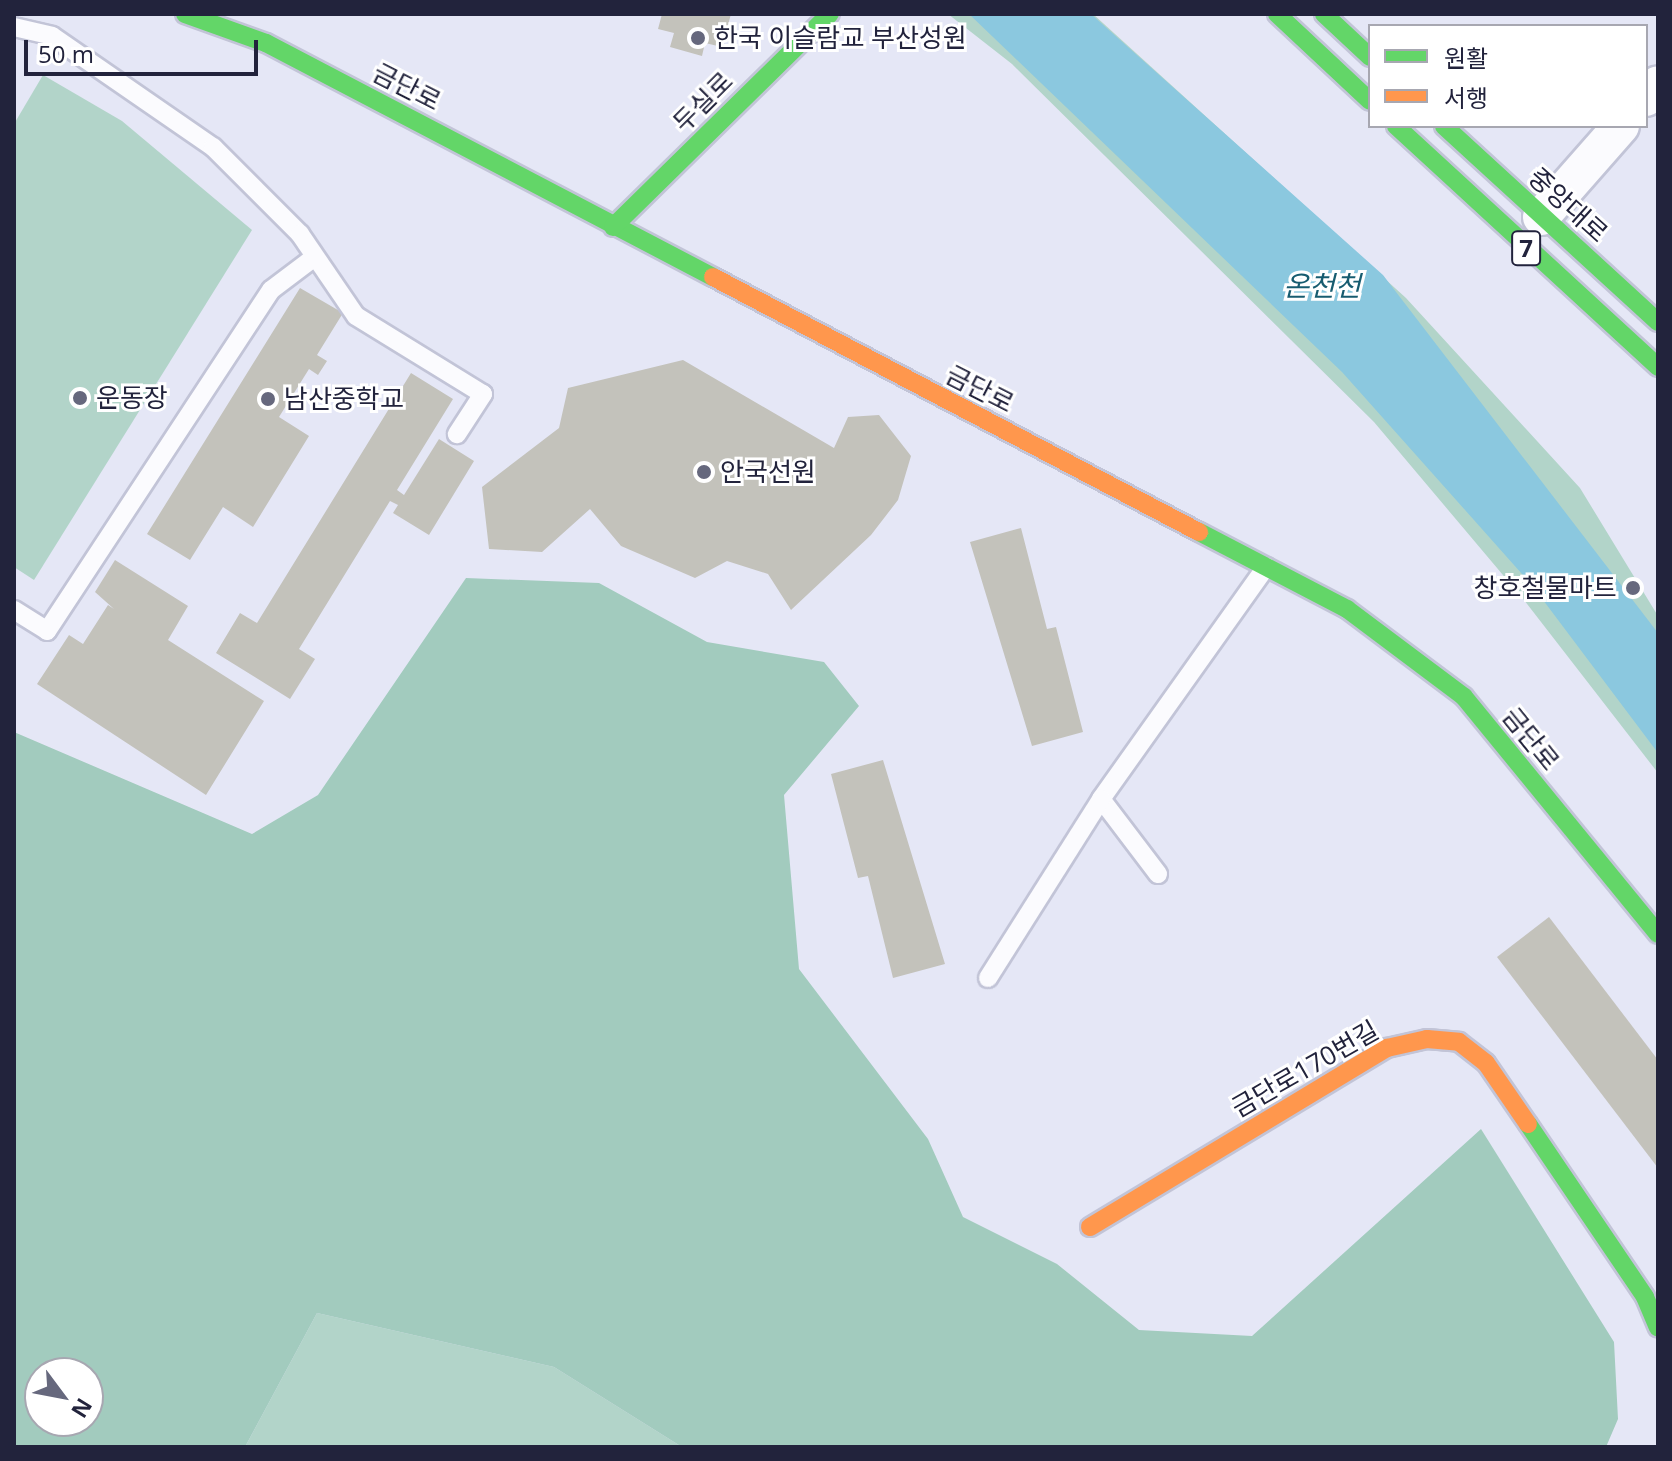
<!DOCTYPE html>
<meta charset="utf-8">
<style>
body{margin:0}
#map{position:relative;width:1672px;height:1461px;overflow:hidden;background:#e5e7f6;font-family:"Open Sans","Noto Sans KR",sans-serif}
div>[style]{position:absolute}
[style*='--x']{left:calc(var(--x)*1px);top:calc(var(--y)*1px);width:calc(var(--w)*1px);rotate:calc(var(--a)*1deg)}
.green>*{inset:0;background:#b2d4c9}
.forest>*{inset:0;background:#a2cbbe}
.water>*{inset:0;background:#8bc8df}
.building>*{inset:0;background:#c3c2bb}
.roads{filter:drop-shadow(2px 0 #c2c4d7) drop-shadow(-2px 0 #c2c4d7) drop-shadow(0 2px #c2c4d7) drop-shadow(0 -2px #c2c4d7)}
.lane>*{height:18px;margin:-9px;padding:0 9px;transform-origin:9px;border-radius:9px;background:#fbfbfe}
.street>*{height:36px;margin:-18px;padding:0 18px;transform-origin:18px;border-radius:18px;background:#fbfbfe}
.fast>*{height:18px;margin:-9px;padding:0 9px;transform-origin:9px;border-radius:9px;background:#63d668}
.slow>*{height:18px;margin:-9px;padding:0 9px;transform-origin:9px;border-radius:9px;background:#ff974d}
.dots>*{width:22px;height:22px;translate:-50% -50%;box-sizing:border-box;border:4px solid #fff;border-radius:50%}
span{translate:-50% -50%;white-space:nowrap;text-align:center;line-height:1.15;-webkit-text-stroke:6px #fff;paint-order:stroke}
.shield-label span{padding:2px 6px;background:#fff;border:2px solid;border-radius:6px;-webkit-text-stroke-width:0}
.shield-label{font-size:24px;color:#22233c;font-weight:700}
.poi-label{font-size:26px;color:#22233c}
.left{translate:0 -50%;text-align:left}
.right{translate:-100% -50%;text-align:right}
.street-label{font-size:26px;color:#22233c}
.water-label{font-size:28px;color:#175c70;font-style:italic}
.frame{position:absolute;inset:0;border:16px solid #22233c;pointer-events:none}
.legend{position:absolute;left:1368px;top:24px;width:280px;height:104px;box-sizing:border-box;background:#fff;border:2px solid #a7a7b1;margin:0;padding:10px 14px;list-style:none;font-size:24px;color:#22233c}
.legend li{display:flex;align-items:center;gap:16px;height:40px}
.legend b{width:40px;border:2px solid #a7a7b1}
.north{position:absolute;left:24px;top:1357px;width:80px;height:80px;box-sizing:border-box;background:#fff;border:2px solid #a7a7b1;border-radius:50%;rotate:122deg;font-size:22px;font-weight:700;line-height:32px;text-align:center;color:#22233c}
.north::after{content:'';display:block;margin:auto;width:28px;height:36px;background:#66687d;clip-path:polygon(50% 0,100% 100%,50% 72%,0 100%)}
.scale{position:absolute;left:24px;top:40px;width:234px;height:36px;box-sizing:border-box;border:4px solid #22233c;border-top:0;padding-left:10px;font-size:24px;line-height:28px;white-space:nowrap;color:#22233c;-webkit-text-stroke:6px #fff;paint-order:stroke}
</style>
<div id="map">
<div class="green">
<div style="clip-path:polygon(948px 14px,1093px 14px,1406px 298px,1580px 488px,1658px 616px,1658px 773px,1524px 600px,1374px 422px,1012px 64px)"></div>
<div style="clip-path:polygon(43px 75px,122px 121px,252px 230px,34px 580px,14px 567px,14px 124px)"></div>
<div style="clip-path:polygon(317px 1313px,554px 1367px,682px 1447px,245px 1447px)"></div>
</div>
<div class="forest">
<div style="clip-path:polygon(evenodd,466px 578px,599px 583px,707px 642px,824px 662px,859px 706px,784px 795px,799px 969px,928px 1139px,963px 1217px,1057px 1264px,1139px 1330px,1252px 1336px,1481px 1129px,1614px 1342px,1618px 1419px,1606px 1447px,682px 1447px,554px 1367px,317px 1313px,245px 1447px,14px 1447px,14px 732px,252px 834px,318px 795px,466px 578px,40px 1373px,88px 1373px,88px 1421px,40px 1421px,40px 1373px)"></div>
</div>
<div class="water">
<div style="clip-path:polygon(969px 14px,1091px 14px,1383px 275px,1658px 633px,1658px 753px,1531px 584px,1342px 372px)"></div>
</div>
<div class="building">
<div style="clip-path:polygon(662px 14px,731px 14px,722px 47px,705px 43px,702px 56px,670px 47px,674px 33px,658px 29px)"></div>
<div style="clip-path:polygon(300px 288px,343px 313px,317px 355px,327px 361px,318px 375px,309px 369px,279px 417px,309px 436px,253px 527px,223px 507px,190px 560px,147px 534px)"></div>
<div style="clip-path:polygon(683px 360px,834px 448px,848px 417px,879px 415px,911px 456px,898px 500px,871px 535px,791px 610px,768px 574px,727px 561px,695px 578px,621px 546px,590px 509px,542px 552px,489px 549px,482px 487px,559px 428px,568px 388px)"></div>
<div style="clip-path:polygon(411px 373px,453px 399px,397px 490px,404px 495px,439px 439px,474px 461px,429px 535px,393px 513px,398px 505px,390px 501px,299px 649px,315px 659px,290px 699px,216px 653px,240px 613px,257px 623px)"></div>
<div style="clip-path:polygon(1021px 528px,1047px 629px,1056px 627px,1083px 732px,1032px 746px,970px 542px)"></div>
<div style="clip-path:polygon(115px 560px,188px 606px,168px 640px,264px 701px,206px 795px,37px 684px,69px 635px,83px 644px,108px 605px,114px 609px,95px 592px)"></div>
<div style="clip-path:polygon(883px 760px,945px 964px,893px 978px,868px 876px,858px 878px,831px 774px)"></div>
<div style="clip-path:polygon(1549px 917px,1658px 1060px,1658px 1168px,1497px 957px)"></div>
</div>
<div class="roads">
<div class="lane">
<div style="--x:14;--y:27;--w:39;--a:13"></div>
<div style="--x:52;--y:36;--w:196;--a:34.6"></div>
<div style="--x:213;--y:147;--w:123;--a:45"></div>
<div style="--x:300;--y:234;--w:99;--a:55.7"></div>
<div style="--x:356;--y:316;--w:149;--a:31.6"></div>
<div style="--x:483;--y:394;--w:48;--a:123"></div>
<div style="--x:14;--y:610;--w:39;--a:32"></div>
<div style="--x:47;--y:631;--w:408;--a:-56.7"></div>
<div style="--x:271;--y:290;--w:51;--a:-37.1"></div>
<div style="--x:1158;--y:874;--w:94;--a:-127.2"></div>
<div style="--x:1101;--y:799;--w:285;--a:-54.6"></div>
<div style="--x:988;--y:978;--w:212;--a:-57.7"></div>
</div>
<div class="street">
<div style="--x:1646;--y:98;--w:18;--a:-49"></div>
<div style="--x:1541;--y:217;--w:121;--a:-48.7"></div>
</div>
<div class="fast">
<div style="--x:185;--y:14;--w:86;--a:19.7"></div>
<div style="--x:266;--y:43;--w:505;--a:27.63"></div>
<div style="--x:1277;--y:14;--w:127;--a:43.1"></div>
<div style="--x:1324;--y:14;--w:63;--a:43.1"></div>
<div style="--x:1396;--y:126;--w:356;--a:42.6"></div>
<div style="--x:1444;--y:126;--w:290;--a:42.5"></div>
<div style="--x:613;--y:227;--w:304;--a:-44.5"></div>
<div style="--x:1199;--y:532;--w:167;--a:27.5"></div>
<div style="--x:1347;--y:609;--w:146;--a:36.9"></div>
<div style="--x:1464;--y:697;--w:306;--a:50.7"></div>
<div style="--x:1528;--y:1124;--w:209;--a:55.9"></div>
<div style="--x:1645;--y:1297;--w:33;--a:67"></div>
</div>
<div class="slow">
<div style="--x:713;--y:277;--w:549;--a:27.69"></div>
<div style="--x:1090;--y:1227;--w:347;--a:-31.1"></div>
<div style="--x:1387;--y:1048;--w:41;--a:-12.7"></div>
<div style="--x:1427;--y:1039;--w:32;--a:5"></div>
<div style="--x:1459;--y:1042;--w:34;--a:38"></div>
<div style="--x:1486;--y:1063;--w:74;--a:55.5"></div>
</div>
</div>
<div class="dots">
<div style="left:698px;top:38px;background:#66687d"></div>
<div style="left:80px;top:398px;background:#66687d"></div>
<div style="left:268px;top:399px;background:#66687d"></div>
<div style="left:704px;top:472px;background:#66687d"></div>
<div style="left:1633px;top:588px;background:#66687d"></div>
</div>
<div class="shield-label">
<span style="left:1526px;top:248px">7</span>
</div>
<div class="poi-label">
<span class="left" style="left:714px;top:38px">한국 이슬람교 부산성원</span>
<span class="left" style="left:96px;top:398px">운동장</span>
<span class="left" style="left:284px;top:399px">남산중학교</span>
<span class="left" style="left:720px;top:472px">안국선원</span>
<span class="right" style="left:1617px;top:588px">창호철물마트</span>
</div>
<div class="street-label">
<span style="left:407px;top:87px;rotate:27deg">금단로</span>
<span style="left:703px;top:102px;rotate:-45deg">두실로</span>
<span style="left:1568px;top:205px;rotate:42deg">중앙대로</span>
<span style="left:980px;top:389px;rotate:27deg">금단로</span>
<span style="left:1531px;top:739px;rotate:51deg">금단로</span>
<span style="left:1305px;top:1069px;rotate:-30deg">금단로170번길</span>
</div>
<div class="water-label">
<span style="left:1322px;top:285px">온천천</span>
</div>
<div class="frame"></div>
<ul class="legend">
<li><b style="height:10px;background:#63d668"></b>원활</li>
<li><b style="height:10px;background:#ff974d"></b>서행</li>
</ul>
<div class="north">N</div>
<div class="scale">50 m</div>
</div>
